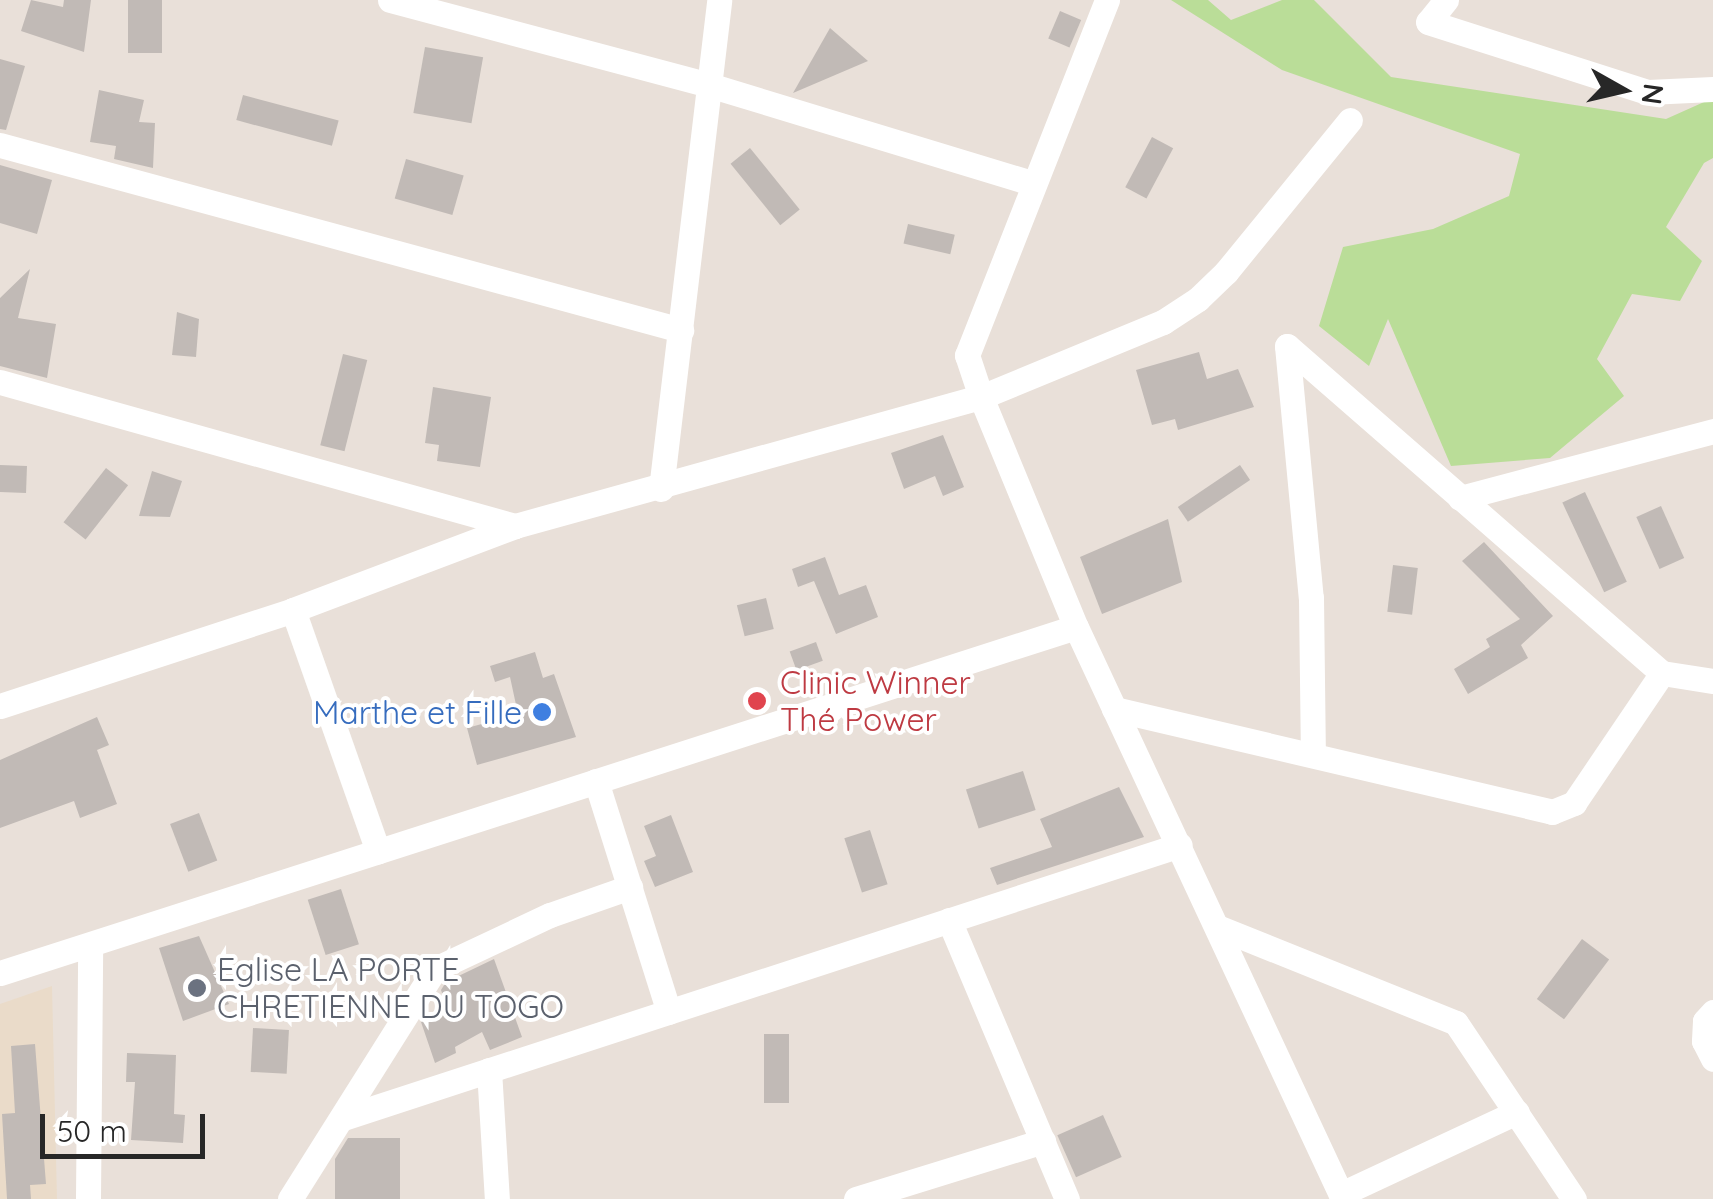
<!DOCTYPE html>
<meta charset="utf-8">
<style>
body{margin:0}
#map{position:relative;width:1713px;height:1199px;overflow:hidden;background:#e9e0d9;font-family:Quicksand,sans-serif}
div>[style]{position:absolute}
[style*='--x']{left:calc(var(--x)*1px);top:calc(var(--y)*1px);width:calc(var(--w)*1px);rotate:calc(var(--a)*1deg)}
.education>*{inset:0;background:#eadbc9}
.green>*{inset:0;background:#badd98}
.building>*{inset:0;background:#c1bab6;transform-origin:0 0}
.street>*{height:25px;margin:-12.5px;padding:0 12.5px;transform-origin:12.5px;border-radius:12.5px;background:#fff}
.dots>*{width:28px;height:28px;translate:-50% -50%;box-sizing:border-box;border:5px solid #fff;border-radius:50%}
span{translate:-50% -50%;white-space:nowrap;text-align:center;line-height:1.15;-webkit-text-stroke:8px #fff;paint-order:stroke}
.health-label{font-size:32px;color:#be3a42}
.left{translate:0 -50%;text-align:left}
.shop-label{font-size:32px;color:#366cbe}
.right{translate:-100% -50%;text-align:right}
.worship-label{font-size:32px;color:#5b616d}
.north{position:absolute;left:1573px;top:40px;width:100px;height:100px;-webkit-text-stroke:8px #fff;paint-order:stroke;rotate:98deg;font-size:28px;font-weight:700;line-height:40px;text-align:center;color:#272727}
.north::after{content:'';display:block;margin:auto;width:35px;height:45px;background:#272727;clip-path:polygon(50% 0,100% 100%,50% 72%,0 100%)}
.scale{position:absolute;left:40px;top:1114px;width:165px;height:45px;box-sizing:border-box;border:5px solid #272727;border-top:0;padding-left:12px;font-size:30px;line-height:35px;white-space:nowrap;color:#272727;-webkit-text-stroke:8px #fff;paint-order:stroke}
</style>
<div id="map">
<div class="education">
<div style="clip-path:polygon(52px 986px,57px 1199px,0 1199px,0 1004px)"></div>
</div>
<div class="green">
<div style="clip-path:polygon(1171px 0,1208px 0,1231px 20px,1282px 0,1314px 0,1391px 77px,1666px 119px,1713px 98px,1713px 158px,1704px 163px,1666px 227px,1702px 261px,1680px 301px,1632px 294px,1597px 359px,1624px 396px,1550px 458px,1451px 466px,1388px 319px,1369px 366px,1319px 326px,1343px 247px,1433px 229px,1509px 196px,1520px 154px,1282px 70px)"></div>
</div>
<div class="building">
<div style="clip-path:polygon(31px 0,63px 7px,64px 0,91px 0,84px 52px,21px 31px)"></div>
<div style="left:128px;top:0;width:34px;height:53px"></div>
<div style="left:1060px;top:11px;width:23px;height:30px;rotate:23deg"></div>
<div style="clip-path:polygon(830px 28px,868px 61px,793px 93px)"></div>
<div style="left:425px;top:47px;width:59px;height:67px;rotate:10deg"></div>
<div style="clip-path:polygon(0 59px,25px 66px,6px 130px,0 129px)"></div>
<div style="clip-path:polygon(99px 90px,144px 100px,139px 122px,155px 123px,153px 168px,114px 159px,116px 146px,90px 142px)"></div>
<div style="left:243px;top:95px;width:99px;height:26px;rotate:15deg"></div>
<div style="left:1152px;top:137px;width:24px;height:57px;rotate:28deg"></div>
<div style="left:750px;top:148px;width:79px;height:25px;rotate:51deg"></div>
<div style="left:406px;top:159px;width:60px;height:41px;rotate:16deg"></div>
<div style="clip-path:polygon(0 165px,52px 180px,37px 234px,0 223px)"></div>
<div style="left:908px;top:224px;width:48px;height:20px;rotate:13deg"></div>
<div style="clip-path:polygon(30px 269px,18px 318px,56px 324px,47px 378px,0 366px,0 298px)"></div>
<div style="clip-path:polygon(177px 312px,199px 319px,196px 357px,172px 355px)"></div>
<div style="clip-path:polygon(1199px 352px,1207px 379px,1238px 369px,1254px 407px,1178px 430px,1175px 419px,1152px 425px,1136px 370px)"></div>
<div style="left:343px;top:354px;width:25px;height:94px;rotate:14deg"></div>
<div style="clip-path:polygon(433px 387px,491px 397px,480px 467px,437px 461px,439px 445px,425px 443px)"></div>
<div style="clip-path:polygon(943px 435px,964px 487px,943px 496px,935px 476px,904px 489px,891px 453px)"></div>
<div style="left:0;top:465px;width:27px;height:27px;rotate:2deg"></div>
<div style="left:1240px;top:465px;width:18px;height:75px;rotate:56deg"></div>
<div style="left:106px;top:468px;width:28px;height:69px;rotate:38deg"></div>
<div style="clip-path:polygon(152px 471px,182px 481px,170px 517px,139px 516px)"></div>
<div style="left:1585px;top:492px;width:99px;height:25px;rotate:65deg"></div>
<div style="left:1661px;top:506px;width:57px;height:27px;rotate:66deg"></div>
<div style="clip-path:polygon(1168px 519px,1182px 582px,1102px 614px,1080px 557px)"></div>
<div style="clip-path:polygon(1484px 542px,1553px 616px,1521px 645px,1528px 658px,1468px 694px,1454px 669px,1490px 647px,1486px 639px,1520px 619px,1462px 561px)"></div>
<div style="clip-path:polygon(825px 557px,839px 595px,866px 585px,878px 617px,836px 634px,814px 581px,798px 587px,792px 569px)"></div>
<div style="left:1393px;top:565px;width:25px;height:47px;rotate:7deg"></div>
<div style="left:766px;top:598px;width:32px;height:30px;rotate:76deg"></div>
<div style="left:816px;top:642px;width:20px;height:28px;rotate:70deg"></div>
<div style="clip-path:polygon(535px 652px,543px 678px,554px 674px,576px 737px,477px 765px,467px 728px,518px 714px,510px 677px,495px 682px,490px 666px)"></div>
<div style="clip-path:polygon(97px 717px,109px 745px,97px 750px,117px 804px,80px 818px,74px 801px,0 828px,0 760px)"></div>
<div style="left:1023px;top:771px;width:41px;height:60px;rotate:72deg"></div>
<div style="clip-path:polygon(1119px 787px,1144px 837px,997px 885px,990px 868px,1052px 847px,1040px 819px)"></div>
<div style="left:199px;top:813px;width:51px;height:31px;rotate:69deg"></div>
<div style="clip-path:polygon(671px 815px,693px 872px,655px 887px,644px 861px,656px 856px,644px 826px)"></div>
<div style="left:870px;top:830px;width:57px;height:27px;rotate:72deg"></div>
<div style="left:341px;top:889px;width:58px;height:35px;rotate:72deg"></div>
<div style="clip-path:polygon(199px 936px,229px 1004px,183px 1021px,159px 948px)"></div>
<div style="left:1582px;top:939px;width:34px;height:75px;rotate:37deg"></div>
<div style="clip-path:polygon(494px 959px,522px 1037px,490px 1050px,482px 1032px,455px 1047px,456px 1053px,435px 1063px,421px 1022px,447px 1008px,441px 990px,446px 982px)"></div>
<div style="left:253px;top:1028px;width:36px;height:44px;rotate:3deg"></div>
<div style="left:764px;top:1034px;width:25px;height:69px"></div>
<div style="clip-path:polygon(35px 1044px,46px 1184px,30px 1185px,31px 1199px,7px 1199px,2px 1114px,15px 1113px,11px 1046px)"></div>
<div style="clip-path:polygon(127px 1053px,176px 1055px,174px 1114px,185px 1115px,183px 1143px,131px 1140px,135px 1082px,126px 1082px)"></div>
<div style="left:1103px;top:1115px;width:46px;height:50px;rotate:66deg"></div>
<div style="clip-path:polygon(348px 1138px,400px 1138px,400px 1199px,335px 1199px,335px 1159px)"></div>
</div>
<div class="street">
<div style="--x:390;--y:0;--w:330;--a:14.9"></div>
<div style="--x:709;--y:85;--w:338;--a:16.9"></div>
<div style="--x:1107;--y:0;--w:382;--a:111.5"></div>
<div style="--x:967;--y:355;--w:44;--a:71.6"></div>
<div style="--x:981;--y:397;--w:197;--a:-22.4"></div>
<div style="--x:1163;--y:322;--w:42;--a:-33.3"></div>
<div style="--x:1198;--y:299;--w:39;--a:-44"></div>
<div style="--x:1226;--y:272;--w:196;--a:-50.8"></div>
<div style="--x:1446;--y:0;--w:28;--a:129"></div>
<div style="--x:1428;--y:22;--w:231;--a:17.7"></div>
<div style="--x:1648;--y:92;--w:65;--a:-2.6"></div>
<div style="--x:0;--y:145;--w:706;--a:15.2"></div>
<div style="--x:1287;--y:346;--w:498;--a:41.1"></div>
<div style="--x:1662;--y:673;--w:52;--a:8.9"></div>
<div style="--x:1287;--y:346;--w:253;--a:84.6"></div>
<div style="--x:1311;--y:598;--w:156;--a:89.3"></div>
<div style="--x:0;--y:382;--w:535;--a:15.62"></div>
<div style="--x:661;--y:489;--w:492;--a:-83.2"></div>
<div style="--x:1460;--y:498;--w:262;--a:-14.8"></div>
<div style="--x:293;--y:610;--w:256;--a:70.6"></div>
<div style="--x:0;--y:706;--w:308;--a:-18.1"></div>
<div style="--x:293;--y:610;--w:237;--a:-20.7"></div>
<div style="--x:515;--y:526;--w:484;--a:-15.5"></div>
<div style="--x:981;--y:397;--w:249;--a:67.6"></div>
<div style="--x:1076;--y:627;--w:631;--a:64.98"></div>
<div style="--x:1114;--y:709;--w:450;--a:13.2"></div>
<div style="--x:1552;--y:812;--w:24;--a:-22"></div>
<div style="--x:1574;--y:803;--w:157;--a:-55.9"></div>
<div style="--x:596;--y:781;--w:242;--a:72.5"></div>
<div style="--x:949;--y:920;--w:303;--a:67.1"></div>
<div style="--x:1220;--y:928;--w:254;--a:21.9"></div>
<div style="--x:1456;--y:1023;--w:212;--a:56.2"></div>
<div style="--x:0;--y:973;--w:1130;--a:-17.83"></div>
<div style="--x:1713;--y:1012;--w:12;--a:132"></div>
<div style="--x:1705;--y:1021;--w:20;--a:93"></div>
<div style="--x:1704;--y:1041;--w:20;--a:63"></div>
<div style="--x:489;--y:1070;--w:129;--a:86.5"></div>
<div style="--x:343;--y:1118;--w:880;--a:-18.06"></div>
<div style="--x:1341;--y:1194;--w:194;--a:-25"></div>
<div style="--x:88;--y:1199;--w:254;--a:-89.5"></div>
<div style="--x:290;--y:1199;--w:272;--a:-57.8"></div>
<div style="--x:435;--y:969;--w:127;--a:-25.2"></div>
<div style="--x:550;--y:915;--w:85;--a:-19.3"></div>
<div style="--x:856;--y:1199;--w:196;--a:-17.2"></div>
</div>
<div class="dots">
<div style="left:757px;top:701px;background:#e0444e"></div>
<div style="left:542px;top:712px;background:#3f7fe0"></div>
<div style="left:197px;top:988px;background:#6b7280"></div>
</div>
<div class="health-label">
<span class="left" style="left:780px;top:701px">Clinic Winner<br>Thé Power</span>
</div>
<div class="shop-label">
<span class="right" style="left:522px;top:712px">Marthe et Fille</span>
</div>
<div class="worship-label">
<span class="left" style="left:217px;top:988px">Eglise LA PORTE<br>CHRETIENNE DU TOGO</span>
</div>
<div class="north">N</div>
<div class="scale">50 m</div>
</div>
